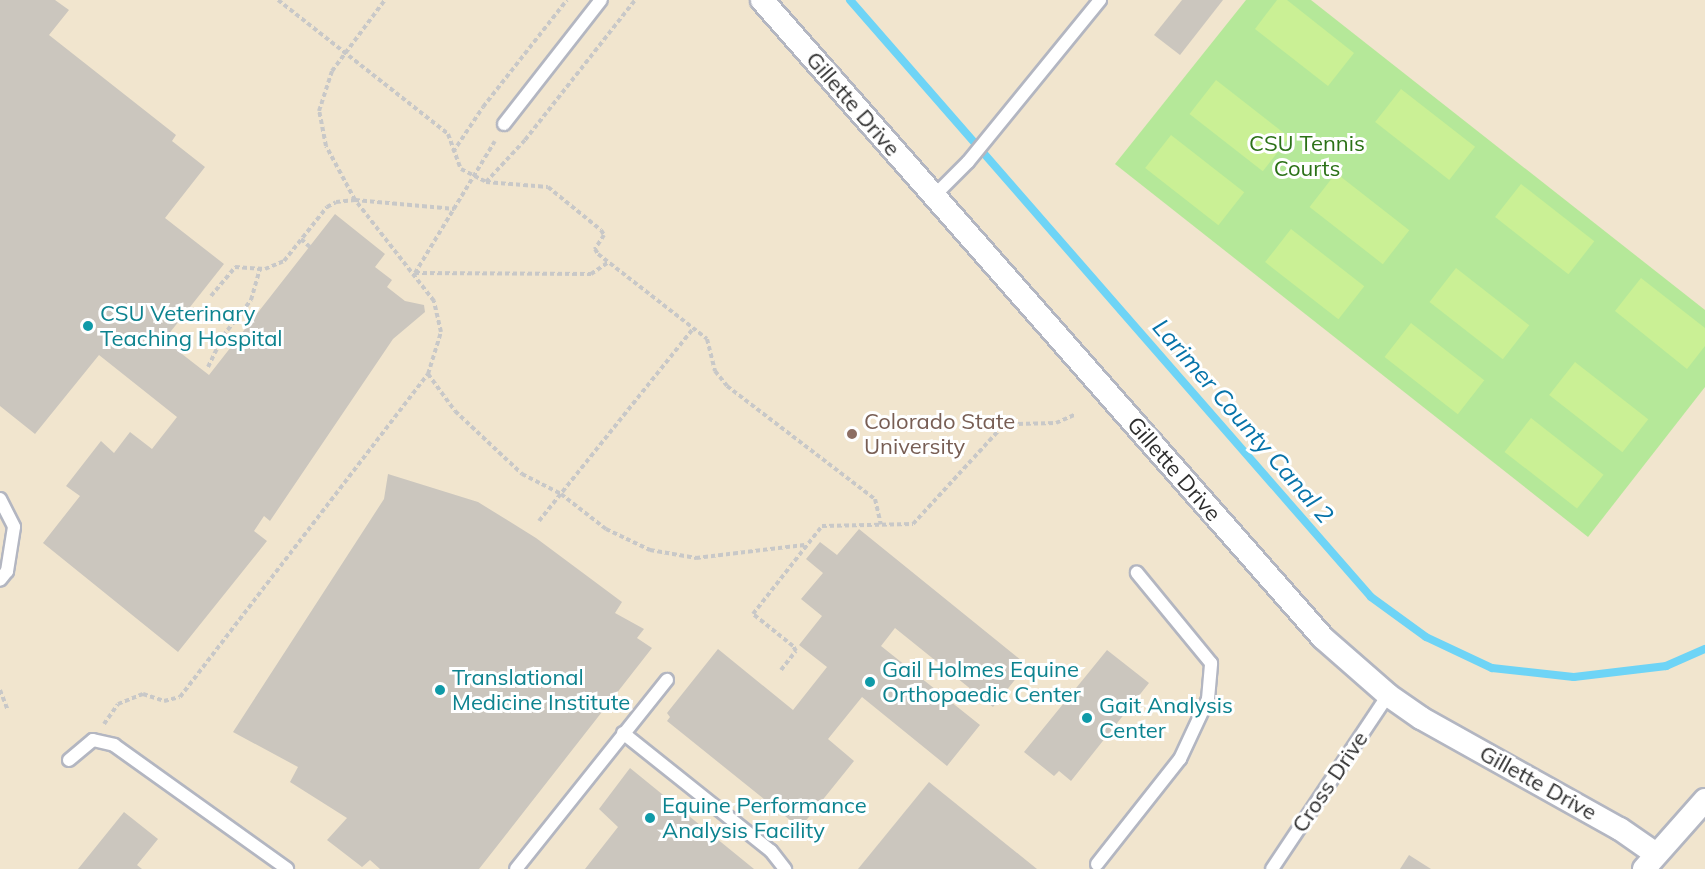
<!DOCTYPE html>
<style>
body{margin:0}
#map{position:relative;width:1705px;height:869px;overflow:hidden;background:#efe8df;font-family:Mulish,sans-serif}
div>[style]{position:absolute}
[style*='--x']{left:calc(var(--x)*1px);top:calc(var(--y)*1px);width:calc(var(--w)*1px);rotate:calc(var(--a)*1deg)}
.education>*{inset:0;background:#f1e5ce;transform-origin:0 0}
.green>*{inset:0;background:#b5e899}
.pitch>*{inset:0;background:#caf095;transform-origin:0 0}
.stream>*{height:8px;margin:-4px;padding:0 4px;transform-origin:4px;border-radius:4px;background:#6ed4f6}
.building>*{inset:0;background:#cbc6be}
.path>*{height:4px;margin-top:-2px;transform-origin:0;background:repeating-linear-gradient(90deg,#c8c8c8 0 4.5px,transparent 0 7.5px)}
.roads{filter:drop-shadow(2px 0 #b3b6c1) drop-shadow(-2px 0 #b3b6c1) drop-shadow(0 2px #b3b6c1) drop-shadow(0 -2px #b3b6c1)}
.lane>*{height:12px;margin:-6px;padding:0 6px;transform-origin:6px;border-radius:6px;background:#fff}
.street>*{height:22px;margin:-11px;padding:0 11px;transform-origin:11px;border-radius:11px;background:#fff}
.dots>*{width:16px;height:16px;translate:-50% -50%;box-sizing:border-box;border:3px solid #fff;border-radius:50%}
span{translate:-50% -50%;white-space:nowrap;text-align:center;line-height:1.15;-webkit-text-stroke:6px #fff;paint-order:stroke}
.street-label{font-size:22px;color:#2d2d2d}
.park-label{font-size:22px;color:#2b7117}
.culture-label{font-size:22px;color:#0d838f}
.left{translate:0 -50%;text-align:left}
.education-label{font-size:22px;color:#785e54}
.water-label{font-size:24px;color:#0673a9;font-style:italic}
</style>
<div id="map">
<div class="education">
<div style="left:0;top:0;width:1705px;height:869px"></div>
</div>
<div class="green">
<div style="clip-path:polygon(1246px 0,1311px 0,1705px 310px,1705px 387px,1588px 537px,1115px 164px)"></div>
</div>
<div class="pitch">
<div style="clip-path:polygon(1277px 0,1287px 0,1354px 53px,1328px 86px,1255px 29px)"></div>
<div style="left:1216px;top:80px;width:93px;height:43px;rotate:38deg"></div>
<div style="left:1401px;top:89px;width:94px;height:42px;rotate:38deg"></div>
<div style="left:1171px;top:135px;width:93px;height:42px;rotate:38deg"></div>
<div style="left:1336px;top:173px;width:93px;height:43px;rotate:38deg"></div>
<div style="left:1521px;top:184px;width:93px;height:42px;rotate:38deg"></div>
<div style="left:1291px;top:229px;width:93px;height:42px;rotate:38deg"></div>
<div style="left:1456px;top:268px;width:93px;height:43px;rotate:38deg"></div>
<div style="clip-path:polygon(1641px 278px,1705px 328px,1705px 346px,1687px 369px,1615px 311px)"></div>
<div style="left:1411px;top:323px;width:93px;height:43px;rotate:38deg"></div>
<div style="left:1575px;top:362px;width:93px;height:42px;rotate:38deg"></div>
<div style="left:1531px;top:418px;width:92px;height:43px;rotate:38deg"></div>
</div>
<div class="stream">
<div style="--x:850;--y:0;--w:792;--a:48.89"></div>
<div style="--x:1371;--y:597;--w:68;--a:36"></div>
<div style="--x:1426;--y:637;--w:73;--a:25.2"></div>
<div style="--x:1492;--y:668;--w:82;--a:6.3"></div>
<div style="--x:1574;--y:677;--w:93;--a:-6.8"></div>
<div style="--x:1666;--y:666;--w:43;--a:-23.6"></div>
</div>
<div class="building">
<div style="clip-path:polygon(0 0,55px 0,69px 10px,49px 35px,176px 135px,172px 141px,205px 167px,165px 218px,224px 264px,164px 340px,209px 375px,335px 214px,385px 254px,375px 267px,392px 280px,387px 287px,405px 301px,424px 305px,425px 312px,393px 339px,270px 521px,264px 516px,254px 531px,267px 541px,178px 652px,43px 543px,80px 496px,66px 486px,101px 441px,114px 453px,130px 432px,152px 449px,177px 417px,99px 355px,35px 434px,0 406px)"></div>
<div style="clip-path:polygon(1182px 0,1223px 0,1180px 55px,1154px 35px)"></div>
<div style="clip-path:polygon(388px 474px,478px 502px,536px 538px,622px 602px,615px 613px,644px 629px,637px 638px,652px 648px,479px 869px,380px 869px,370px 860px,362px 867px,327px 840px,347px 818px,290px 782px,298px 767px,233px 732px,384px 499px)"></div>
<div style="clip-path:polygon(859px 529px,1027px 665px,993px 707px,895px 628px,881px 646px,980px 725px,947px 766px,862px 697px,828px 739px,854px 761px,800px 828px,667px 721px,670px 717px,667px 713px,718px 649px,793px 710px,827px 667px,799px 645px,822px 616px,801px 599px,823px 573px,806px 559px,820px 542px,837px 555px)"></div>
<div style="clip-path:polygon(1107px 650px,1149px 683px,1071px 781px,1059px 771px,1054px 776px,1024px 752px)"></div>
<div style="clip-path:polygon(630px 768px,754px 869px,585px 869px,618px 827px,599px 809px)"></div>
<div style="clip-path:polygon(929px 782px,1037px 869px,858px 869px)"></div>
<div style="clip-path:polygon(124px 812px,158px 839px,137px 865px,142px 869px,78px 869px)"></div>
<div style="clip-path:polygon(1409px 855px,1431px 869px,1400px 869px)"></div>
</div>
<div class="path">
<div style="--x:278;--y:0;--w:216;--a:38.2"></div>
<div style="--x:448;--y:134;--w:37;--a:70"></div>
<div style="--x:461;--y:169;--w:28;--a:27"></div>
<div style="--x:486;--y:182;--w:62;--a:4.6"></div>
<div style="--x:548;--y:187;--w:68;--a:39.1"></div>
<div style="--x:601;--y:230;--w:6;--a:59"></div>
<div style="--x:604;--y:235;--w:17;--a:123"></div>
<div style="--x:595;--y:249;--w:6;--a:59"></div>
<div style="--x:598;--y:254;--w:138;--a:37.9"></div>
<div style="--x:707;--y:339;--w:33;--a:76"></div>
<div style="--x:715;--y:371;--w:19;--a:51"></div>
<div style="--x:727;--y:386;--w:186;--a:37.4"></div>
<div style="--x:875;--y:499;--w:26;--a:77"></div>
<div style="--x:453;--y:152;--w:54;--a:-56.3"></div>
<div style="--x:483;--y:107;--w:136;--a:-51.9"></div>
<div style="--x:486;--y:182;--w:57;--a:-47.1"></div>
<div style="--x:525;--y:140;--w:178;--a:-51.8"></div>
<div style="--x:301;--y:239;--w:12;--a:42"></div>
<div style="--x:415;--y:273;--w:176;--a:0.3"></div>
<div style="--x:591;--y:274;--w:22;--a:-34"></div>
<div style="--x:415;--y:273;--w:154;--a:-58.8"></div>
<div style="--x:211;--y:296;--w:38;--a:-50"></div>
<div style="--x:235;--y:267;--w:30;--a:4"></div>
<div style="--x:265;--y:269;--w:21;--a:-23"></div>
<div style="--x:284;--y:261;--w:69;--a:-51.5"></div>
<div style="--x:327;--y:207;--w:10;--a:-29"></div>
<div style="--x:336;--y:202;--w:19;--a:-6"></div>
<div style="--x:355;--y:200;--w:100;--a:5.1"></div>
<div style="--x:208;--y:367;--w:34;--a:-64"></div>
<div style="--x:223;--y:336;--w:46;--a:-52.1"></div>
<div style="--x:251;--y:300;--w:33;--a:-74"></div>
<div style="--x:428;--y:374;--w:46;--a:53.9"></div>
<div style="--x:455;--y:411;--w:92;--a:43.2"></div>
<div style="--x:522;--y:474;--w:44;--a:27.1"></div>
<div style="--x:561;--y:494;--w:57;--a:37.9"></div>
<div style="--x:606;--y:529;--w:49;--a:25.5"></div>
<div style="--x:650;--y:550;--w:47;--a:9.9"></div>
<div style="--x:696;--y:558;--w:109;--a:-6.9"></div>
<div style="--x:539;--y:521;--w:246;--a:-51.3"></div>
<div style="--x:781;--y:670;--w:24;--a:-52"></div>
<div style="--x:796;--y:651;--w:6;--a:-121"></div>
<div style="--x:793;--y:646;--w:51;--a:-141.3"></div>
<div style="--x:753;--y:614;--w:112;--a:-51.9"></div>
<div style="--x:822;--y:526;--w:91;--a:-1.3"></div>
<div style="--x:913;--y:524;--w:130;--a:-47.5"></div>
<div style="--x:1001;--y:428;--w:11;--a:-22"></div>
<div style="--x:1011;--y:424;--w:45;--a:-1.3"></div>
<div style="--x:1056;--y:423;--w:20;--a:-24"></div>
<div style="--x:0;--y:690;--w:22;--a:69"></div>
<div style="--x:104;--y:724;--w:24;--a:-55"></div>
<div style="--x:118;--y:704;--w:27;--a:-22"></div>
<div style="--x:143;--y:694;--w:22;--a:18"></div>
<div style="--x:164;--y:701;--w:16;--a:-14"></div>
<div style="--x:180;--y:697;--w:407;--a:-52.5"></div>
<div style="--x:428;--y:374;--w:44;--a:-72.8"></div>
<div style="--x:441;--y:332;--w:32;--a:-103"></div>
<div style="--x:434;--y:301;--w:128;--a:-128"></div>
<div style="--x:355;--y:200;--w:61;--a:-118.2"></div>
<div style="--x:326;--y:146;--w:36;--a:-101"></div>
<div style="--x:319;--y:111;--w:42;--a:-72"></div>
<div style="--x:332;--y:71;--w:89;--a:-53.3"></div>
</div>
<div class="roads">
<div class="lane">
<div style="--x:504;--y:124;--w:157;--a:-52"></div>
<div style="--x:934;--y:196;--w:48;--a:-45"></div>
<div style="--x:968;--y:162;--w:209;--a:-50.8"></div>
<div style="--x:0;--y:499;--w:31;--a:63"></div>
<div style="--x:14;--y:527;--w:45;--a:99"></div>
<div style="--x:7;--y:571;--w:11;--a:128"></div>
<div style="--x:623;--y:733;--w:189;--a:38.6"></div>
<div style="--x:771;--y:851;--w:23;--a:52"></div>
<div style="--x:69;--y:760;--w:31;--a:-40"></div>
<div style="--x:93;--y:740;--w:22;--a:13"></div>
<div style="--x:114;--y:745;--w:213;--a:35.6"></div>
<div style="--x:1097;--y:864;--w:134;--a:-51.7"></div>
<div style="--x:1180;--y:759;--w:66;--a:-65"></div>
<div style="--x:1208;--y:699;--w:36;--a:-85"></div>
<div style="--x:1211;--y:663;--w:117;--a:-129.4"></div>
<div style="--x:516;--y:869;--w:242;--a:-51.4"></div>
<div style="--x:1272;--y:869;--w:209;--a:-56.3"></div>
</div>
<div class="street">
<div style="--x:762;--y:0;--w:850;--a:48.67"></div>
<div style="--x:1323;--y:638;--w:86;--a:41.2"></div>
<div style="--x:1388;--y:695;--w:40;--a:34.9"></div>
<div style="--x:1421;--y:718;--w:228;--a:29.2"></div>
<div style="--x:1620;--y:829;--w:44;--a:34.8"></div>
<div style="--x:1644;--y:869;--w:92;--a:-48.5"></div>
</div>
</div>
<div class="dots">
<div style="left:88px;top:326px;background:#0f9aa8"></div>
<div style="left:852px;top:434px;background:#8d6e63"></div>
<div style="left:870px;top:682px;background:#0f9aa8"></div>
<div style="left:440px;top:690px;background:#0f9aa8"></div>
<div style="left:1087px;top:718px;background:#0f9aa8"></div>
<div style="left:650px;top:818px;background:#0f9aa8"></div>
</div>
<div class="street-label">
<span style="left:853px;top:104px;rotate:49deg">Gillette Drive</span>
<span style="left:1174px;top:469px;rotate:49deg">Gillette Drive</span>
<span style="left:1330px;top:782px;rotate:-56deg">Cross Drive</span>
<span style="left:1538px;top:783px;rotate:29deg">Gillette Drive</span>
</div>
<div class="park-label">
<span style="left:1307px;top:156px">CSU Tennis<br>Courts</span>
</div>
<div class="culture-label">
<span class="left" style="left:100px;top:326px">CSU Veterinary<br>Teaching Hospital</span>
<span class="left" style="left:882px;top:682px">Gail Holmes Equine<br>Orthopaedic Center</span>
<span class="left" style="left:452px;top:690px">Translational<br>Medicine Institute</span>
<span class="left" style="left:1099px;top:718px">Gait Analysis<br>Center</span>
<span class="left" style="left:662px;top:818px">Equine Performance<br>Analysis Facility</span>
</div>
<div class="education-label">
<span class="left" style="left:864px;top:434px">Colorado State<br>University</span>
</div>
<div class="water-label">
<span style="left:1243px;top:421px;rotate:49deg">Larimer County Canal 2</span>
</div>
</div>
